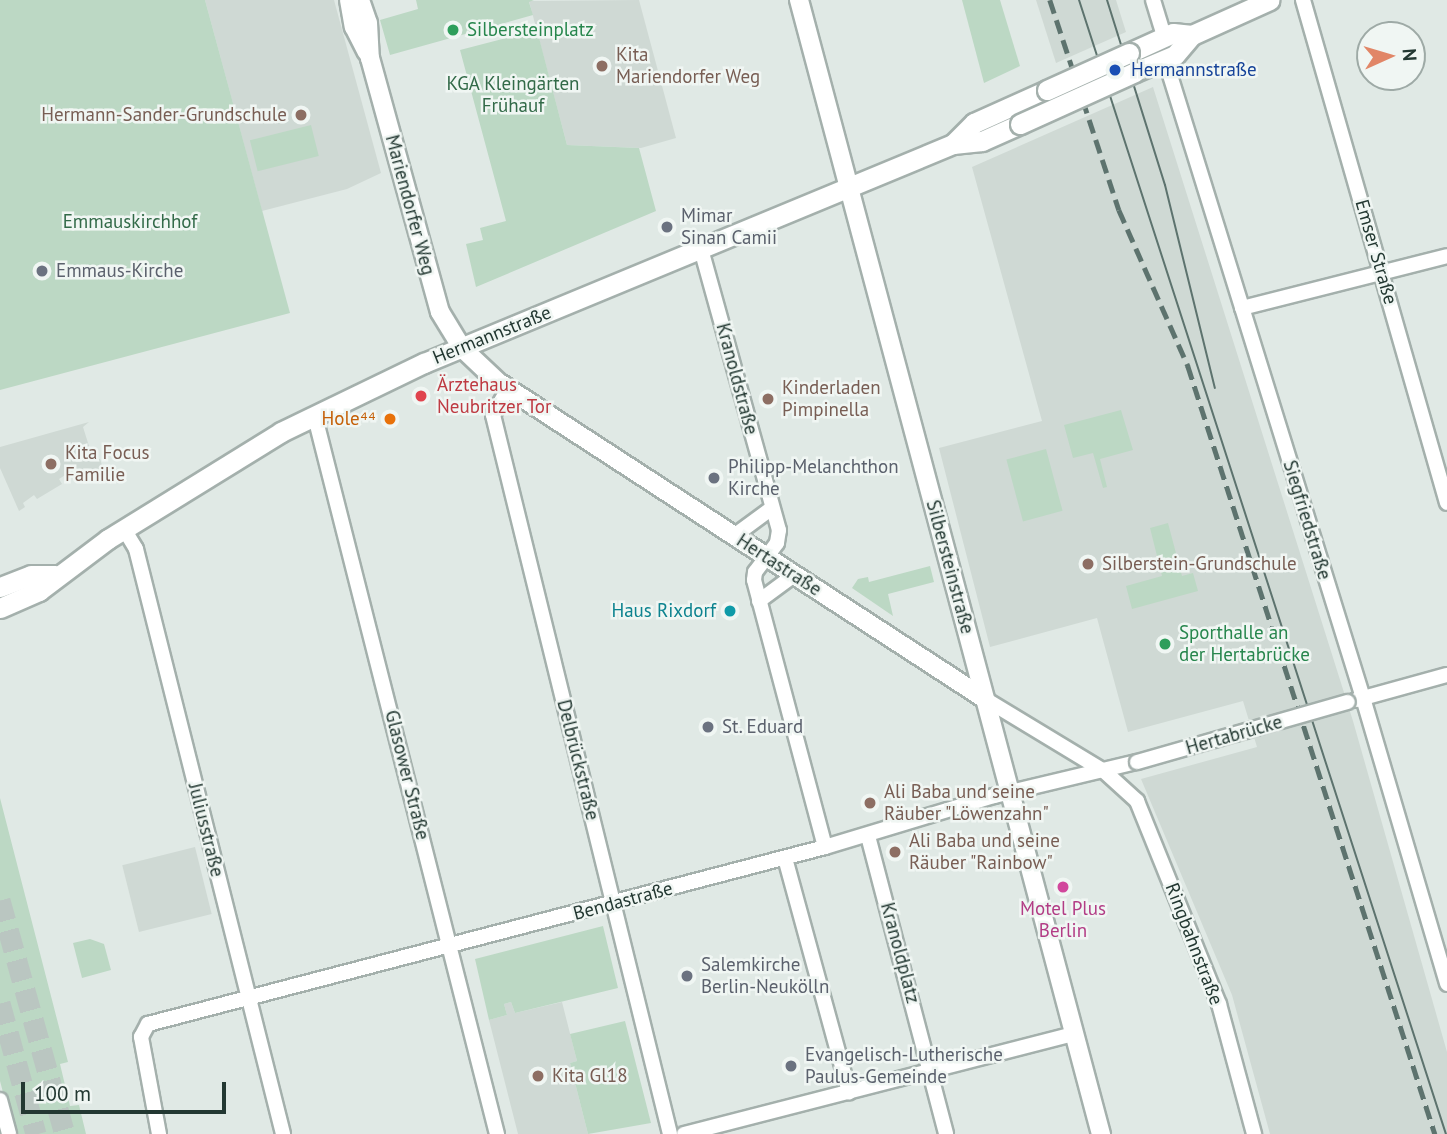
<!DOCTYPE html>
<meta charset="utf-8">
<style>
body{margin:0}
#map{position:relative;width:1447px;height:1134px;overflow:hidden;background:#e0e9e5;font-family:"PT Sans",sans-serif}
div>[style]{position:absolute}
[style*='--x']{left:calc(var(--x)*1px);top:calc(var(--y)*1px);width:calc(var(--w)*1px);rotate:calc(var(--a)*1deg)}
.built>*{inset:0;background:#cfd9d4;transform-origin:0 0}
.green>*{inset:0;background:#bcd8c4;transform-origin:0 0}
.motorway-tunnel>*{height:21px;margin-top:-10.5px;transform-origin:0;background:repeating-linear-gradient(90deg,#bac6c1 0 21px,transparent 0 31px)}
.roads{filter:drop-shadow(2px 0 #a4b0ac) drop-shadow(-2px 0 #a4b0ac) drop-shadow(0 2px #a4b0ac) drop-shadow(0 -2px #a4b0ac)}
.minor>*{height:14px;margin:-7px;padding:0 7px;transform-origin:7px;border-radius:7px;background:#fff}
.tertiary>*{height:18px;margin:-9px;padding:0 9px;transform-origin:9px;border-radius:9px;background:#fff}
.secondary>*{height:19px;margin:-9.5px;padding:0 9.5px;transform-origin:9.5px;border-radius:9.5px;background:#fff}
.tram>*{height:2px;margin:-1px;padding:0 1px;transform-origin:1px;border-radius:1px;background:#5d736e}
.rail>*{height:4.5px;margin-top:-2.25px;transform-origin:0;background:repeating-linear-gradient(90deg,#5d736e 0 14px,transparent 0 21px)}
.bridges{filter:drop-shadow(2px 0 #a4b0ac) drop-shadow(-2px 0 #a4b0ac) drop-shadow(0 2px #a4b0ac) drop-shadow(0 -2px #a4b0ac)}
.minor-bridge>*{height:14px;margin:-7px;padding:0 7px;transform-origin:7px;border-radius:7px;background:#fff}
.secondary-bridge>*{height:19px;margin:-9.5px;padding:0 9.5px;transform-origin:9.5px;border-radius:9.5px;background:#fff}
.dots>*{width:19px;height:19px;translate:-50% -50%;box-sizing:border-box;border:4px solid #f0f6f3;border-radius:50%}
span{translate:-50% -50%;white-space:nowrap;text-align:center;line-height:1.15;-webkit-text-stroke:5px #f0f6f3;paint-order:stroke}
.leisure-label{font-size:19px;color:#27864d}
.left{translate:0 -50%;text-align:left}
.education-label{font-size:19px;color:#785e54}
.right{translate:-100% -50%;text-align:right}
.transit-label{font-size:19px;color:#164399}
.park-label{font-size:19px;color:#326a48}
.street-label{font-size:19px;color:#233832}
.worship-label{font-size:19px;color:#5b616d}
.health-label{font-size:19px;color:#be3a42}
.food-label{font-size:19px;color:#c56008}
.culture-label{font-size:19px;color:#0d838f}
.hotel-label{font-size:19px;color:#b23c85}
.north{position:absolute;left:1356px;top:21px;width:70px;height:70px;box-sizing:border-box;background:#f0f6f3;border:2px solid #9eaaa6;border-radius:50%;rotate:86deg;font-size:19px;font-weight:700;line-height:28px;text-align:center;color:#233832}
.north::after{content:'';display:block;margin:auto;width:24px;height:32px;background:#e18667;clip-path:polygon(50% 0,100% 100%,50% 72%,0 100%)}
.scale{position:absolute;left:21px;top:1082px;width:205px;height:32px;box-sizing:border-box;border:4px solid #233832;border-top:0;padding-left:9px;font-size:21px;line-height:24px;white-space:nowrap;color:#233832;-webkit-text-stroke:5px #f0f6f3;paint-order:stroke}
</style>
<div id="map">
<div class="built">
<div style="clip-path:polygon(205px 0,334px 0,381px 173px,347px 189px,262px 211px)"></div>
<div style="clip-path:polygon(639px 0,676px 138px,641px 148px,567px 145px,529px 1px)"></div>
<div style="clip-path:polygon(1036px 0,1116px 0,1126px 32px,1056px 63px)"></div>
<div style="clip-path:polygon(1153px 87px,1353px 721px,1447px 1052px,1447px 1134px,1270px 1134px,1232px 995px,1141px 779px,1257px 747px,1243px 701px,1128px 732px,1097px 618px,990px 647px,939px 448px,1042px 421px,972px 167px)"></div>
<div style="clip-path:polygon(89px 422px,83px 427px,93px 459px,100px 459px,105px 474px,91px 483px,76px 468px,59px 479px,62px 484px,37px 499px,34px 495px,23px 503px,25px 507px,19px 511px,0 468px,0 447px)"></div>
<div style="left:195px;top:847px;width:69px;height:75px;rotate:76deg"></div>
<div style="clip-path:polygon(511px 1002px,515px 1013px,562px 1002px,577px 1061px,570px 1063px,588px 1134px,518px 1134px,489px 1020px,507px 1015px,504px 1004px)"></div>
</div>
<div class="green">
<div style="clip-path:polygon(0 0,205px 0,290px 313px,0 390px)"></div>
<div style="clip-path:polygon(416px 0,534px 0,529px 2px,533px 15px,390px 55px,380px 20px,418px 9px)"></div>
<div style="clip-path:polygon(962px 0,1000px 0,1020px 66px,984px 83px)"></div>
<div style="clip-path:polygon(537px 30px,567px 145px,639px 148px,656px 211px,476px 287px,466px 244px,483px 240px,480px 228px,506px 221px,460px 50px)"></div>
<div style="left:311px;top:125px;width:32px;height:63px;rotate:76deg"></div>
<div style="clip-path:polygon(1121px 410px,1133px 450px,1100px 459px,1107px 487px,1103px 488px,1093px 453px,1073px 458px,1064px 425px)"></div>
<div style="left:1046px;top:449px;width:64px;height:41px;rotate:75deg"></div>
<div style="clip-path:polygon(1168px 523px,1182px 576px,1193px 573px,1198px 591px,1132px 609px,1126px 586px,1162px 576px,1150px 528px)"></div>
<div style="clip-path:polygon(930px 566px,934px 582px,888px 594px,893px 616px,852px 588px,858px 579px,868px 577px,869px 582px)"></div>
<div style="clip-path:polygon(0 798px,68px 1062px,60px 1064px,70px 1106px,79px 1105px,86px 1134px,14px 1134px,0 1081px)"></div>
<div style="clip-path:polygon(603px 926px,618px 988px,515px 1013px,511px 1002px,504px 1004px,507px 1015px,489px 1020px,475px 959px)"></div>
<div style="clip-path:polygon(90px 939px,104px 944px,111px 970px,82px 978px,73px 943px)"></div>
<div style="clip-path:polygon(625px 1021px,651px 1123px,588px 1134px,570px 1063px,577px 1061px,570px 1034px)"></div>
</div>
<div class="motorway-tunnel">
<div style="--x:0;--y:900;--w:243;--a:74.5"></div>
<div style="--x:0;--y:1003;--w:136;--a:74.6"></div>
</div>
<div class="roads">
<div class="minor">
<div style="--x:1153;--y:0;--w:39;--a:73"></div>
<div style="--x:1303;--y:0;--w:523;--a:74.02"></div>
<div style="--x:1165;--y:59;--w:669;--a:72.78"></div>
<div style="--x:1363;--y:698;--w:298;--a:73.6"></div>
<div style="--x:701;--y:249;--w:292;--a:74.5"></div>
<div style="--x:779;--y:530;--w:13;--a:99"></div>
<div style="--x:777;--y:543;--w:36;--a:127"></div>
<div style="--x:755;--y:572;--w:8;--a:97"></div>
<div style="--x:754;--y:580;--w:276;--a:75.1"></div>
<div style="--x:1242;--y:308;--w:211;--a:-14.2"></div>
<div style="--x:508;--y:389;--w:30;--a:120"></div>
<div style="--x:493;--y:415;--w:740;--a:76.17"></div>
<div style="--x:315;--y:417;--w:740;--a:75.76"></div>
<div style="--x:124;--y:529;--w:23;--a:59"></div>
<div style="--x:136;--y:549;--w:603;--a:75.89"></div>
<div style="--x:734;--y:536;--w:47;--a:-36.4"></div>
<div style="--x:759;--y:601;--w:44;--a:-36.6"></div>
<div style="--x:985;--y:699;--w:139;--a:31.2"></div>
<div style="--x:1104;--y:771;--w:45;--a:42.3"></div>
<div style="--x:1137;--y:801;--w:219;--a:68"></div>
<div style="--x:1219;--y:1004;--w:135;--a:74.9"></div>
<div style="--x:1356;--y:700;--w:94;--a:-15.4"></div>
<div style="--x:868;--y:836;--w:308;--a:75.3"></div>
<div style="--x:785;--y:858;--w:243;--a:74.7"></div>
<div style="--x:0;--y:1100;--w:35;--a:75"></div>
<div style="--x:159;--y:1134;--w:99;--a:-100.5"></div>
<div style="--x:141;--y:1037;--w:15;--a:-62"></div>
<div style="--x:148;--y:1024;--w:700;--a:-14.65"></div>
<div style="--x:825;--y:847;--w:177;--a:-16.8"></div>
<div style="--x:994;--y:796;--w:147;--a:-13.4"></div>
<div style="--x:684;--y:1134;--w:403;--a:-14.4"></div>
</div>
<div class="tertiary">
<div style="--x:349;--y:0;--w:27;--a:80"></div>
<div style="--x:354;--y:27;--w:28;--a:63"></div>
<div style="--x:360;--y:0;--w:24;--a:71"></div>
<div style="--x:368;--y:23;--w:35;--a:87"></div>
<div style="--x:370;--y:58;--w:263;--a:74.6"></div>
<div style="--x:440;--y:312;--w:42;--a:58.6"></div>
<div style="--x:462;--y:348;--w:50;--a:43.4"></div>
<div style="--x:498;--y:382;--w:581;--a:33.06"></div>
<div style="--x:799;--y:0;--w:1174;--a:75.09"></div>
</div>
<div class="secondary">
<div style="--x:1129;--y:53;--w:48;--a:-24.4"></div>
<div style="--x:1173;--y:33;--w:19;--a:6"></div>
<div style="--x:1135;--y:72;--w:43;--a:-23"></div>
<div style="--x:1175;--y:55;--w:26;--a:-50"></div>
<div style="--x:1192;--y:35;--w:85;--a:-24.2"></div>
<div style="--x:953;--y:144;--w:30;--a:-45"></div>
<div style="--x:974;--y:123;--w:80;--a:-24.3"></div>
<div style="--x:0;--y:587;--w:33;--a:-21"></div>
<div style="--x:31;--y:575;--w:24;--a:0"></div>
<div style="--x:0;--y:608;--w:43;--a:-23.6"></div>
<div style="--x:39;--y:591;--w:86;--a:-37"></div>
<div style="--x:108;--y:539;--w:203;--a:-31.7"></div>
<div style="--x:281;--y:432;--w:159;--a:-25.8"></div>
<div style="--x:424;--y:363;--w:573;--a:-22.49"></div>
<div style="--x:953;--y:144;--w:29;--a:-6"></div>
<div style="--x:982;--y:141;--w:42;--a:-24.1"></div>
</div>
</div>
<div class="tram">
<div style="--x:1079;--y:0;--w:1192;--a:72.07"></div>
<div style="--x:1107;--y:0;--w:194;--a:72.6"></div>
<div style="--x:1165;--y:185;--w:209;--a:76.2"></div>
</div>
<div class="rail">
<div style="--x:1050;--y:0;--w:221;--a:71.8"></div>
<div style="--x:1119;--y:210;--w:171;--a:66.1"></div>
<div style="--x:1188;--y:366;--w:807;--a:72.17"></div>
</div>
<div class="bridges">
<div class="minor-bridge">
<div style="--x:1137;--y:762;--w:219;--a:-15.9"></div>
</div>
<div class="secondary-bridge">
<div style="--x:1047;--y:90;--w:90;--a:-24.3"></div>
<div style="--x:1020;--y:124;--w:126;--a:-24.3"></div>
</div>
</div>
<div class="dots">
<div style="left:453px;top:30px;background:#2e9e5b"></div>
<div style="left:602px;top:66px;background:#8d6e63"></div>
<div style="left:1115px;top:70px;background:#1a4fb4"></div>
<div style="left:301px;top:115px;background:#8d6e63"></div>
<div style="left:667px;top:227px;background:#6b7280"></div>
<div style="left:42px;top:271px;background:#6b7280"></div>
<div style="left:421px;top:396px;background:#e0444e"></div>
<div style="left:768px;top:399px;background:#8d6e63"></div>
<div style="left:390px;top:419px;background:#e8710a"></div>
<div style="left:51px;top:464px;background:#8d6e63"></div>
<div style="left:714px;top:478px;background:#6b7280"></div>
<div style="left:1088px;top:564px;background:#8d6e63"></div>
<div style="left:730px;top:611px;background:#0f9aa8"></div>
<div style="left:1165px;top:644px;background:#2e9e5b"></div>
<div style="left:708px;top:727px;background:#6b7280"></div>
<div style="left:870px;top:803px;background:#8d6e63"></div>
<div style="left:895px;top:852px;background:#8d6e63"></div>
<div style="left:1063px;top:887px;background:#d1479c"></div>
<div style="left:687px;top:976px;background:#6b7280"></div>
<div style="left:791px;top:1066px;background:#6b7280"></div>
<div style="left:538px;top:1076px;background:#8d6e63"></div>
</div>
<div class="leisure-label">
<span class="left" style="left:467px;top:30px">Silbersteinplatz</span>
<span class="left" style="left:1179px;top:644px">Sporthalle an<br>der Hertabrücke</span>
</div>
<div class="education-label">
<span class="left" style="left:616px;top:66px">Kita<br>Mariendorfer Weg</span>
<span class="right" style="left:287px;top:115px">Hermann-Sander-Grundschule</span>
<span class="left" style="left:782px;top:399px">Kinderladen<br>Pimpinella</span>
<span class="left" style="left:65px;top:464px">Kita Focus<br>Familie</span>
<span class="left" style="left:1102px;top:564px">Silberstein-Grundschule</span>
<span class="left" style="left:884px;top:803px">Ali Baba und seine<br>Räuber "Löwenzahn"</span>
<span class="left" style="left:909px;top:852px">Ali Baba und seine<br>Räuber "Rainbow"</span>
<span class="left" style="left:552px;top:1076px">Kita Gl18</span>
</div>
<div class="transit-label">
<span class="left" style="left:1131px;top:70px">Hermannstraße</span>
</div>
<div class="park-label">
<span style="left:513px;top:95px">KGA Kleingärten<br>Frühauf</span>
<span style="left:130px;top:222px">Emmauskirchhof</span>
</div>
<div class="street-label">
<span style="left:410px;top:205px;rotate:75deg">Mariendorfer Weg</span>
<span style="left:1376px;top:252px;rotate:74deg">Emser Straße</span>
<span style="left:492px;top:335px;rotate:-22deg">Hermannstraße</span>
<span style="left:737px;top:379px;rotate:75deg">Kranoldstraße</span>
<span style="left:1307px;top:520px;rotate:73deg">Siegfriedstraße</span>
<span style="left:779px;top:565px;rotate:33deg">Hertastraße</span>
<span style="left:950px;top:567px;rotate:75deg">Silbersteinstraße</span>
<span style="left:1234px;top:735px;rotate:-16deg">Hertabrücke</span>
<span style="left:578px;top:760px;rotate:76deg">Delbrückstraße</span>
<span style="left:407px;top:775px;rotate:76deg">Glasower Straße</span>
<span style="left:206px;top:830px;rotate:76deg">Juliusstraße</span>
<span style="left:623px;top:901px;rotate:-15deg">Bendastraße</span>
<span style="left:1194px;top:944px;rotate:69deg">Ringbahnstraße</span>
<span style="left:900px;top:953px;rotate:75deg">Kranoldplatz</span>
</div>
<div class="worship-label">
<span class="left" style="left:681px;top:227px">Mimar<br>Sinan Camii</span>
<span class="left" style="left:56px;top:271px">Emmaus-Kirche</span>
<span class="left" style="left:728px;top:478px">Philipp-Melanchthon<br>Kirche</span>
<span class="left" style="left:722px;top:727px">St. Eduard</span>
<span class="left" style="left:701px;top:976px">Salemkirche<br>Berlin-Neukölln</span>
<span class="left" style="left:805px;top:1066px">Evangelisch-Lutherische<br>Paulus-Gemeinde</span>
</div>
<div class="health-label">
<span class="left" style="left:437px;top:396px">Ärztehaus<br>Neubritzer Tor</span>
</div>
<div class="food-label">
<span class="right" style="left:376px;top:419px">Hole⁴⁴</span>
</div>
<div class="culture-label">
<span class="right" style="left:716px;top:611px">Haus Rixdorf</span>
</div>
<div class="hotel-label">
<span style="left:1063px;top:920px">Motel Plus<br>Berlin</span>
</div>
<div class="north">N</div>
<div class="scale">100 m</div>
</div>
